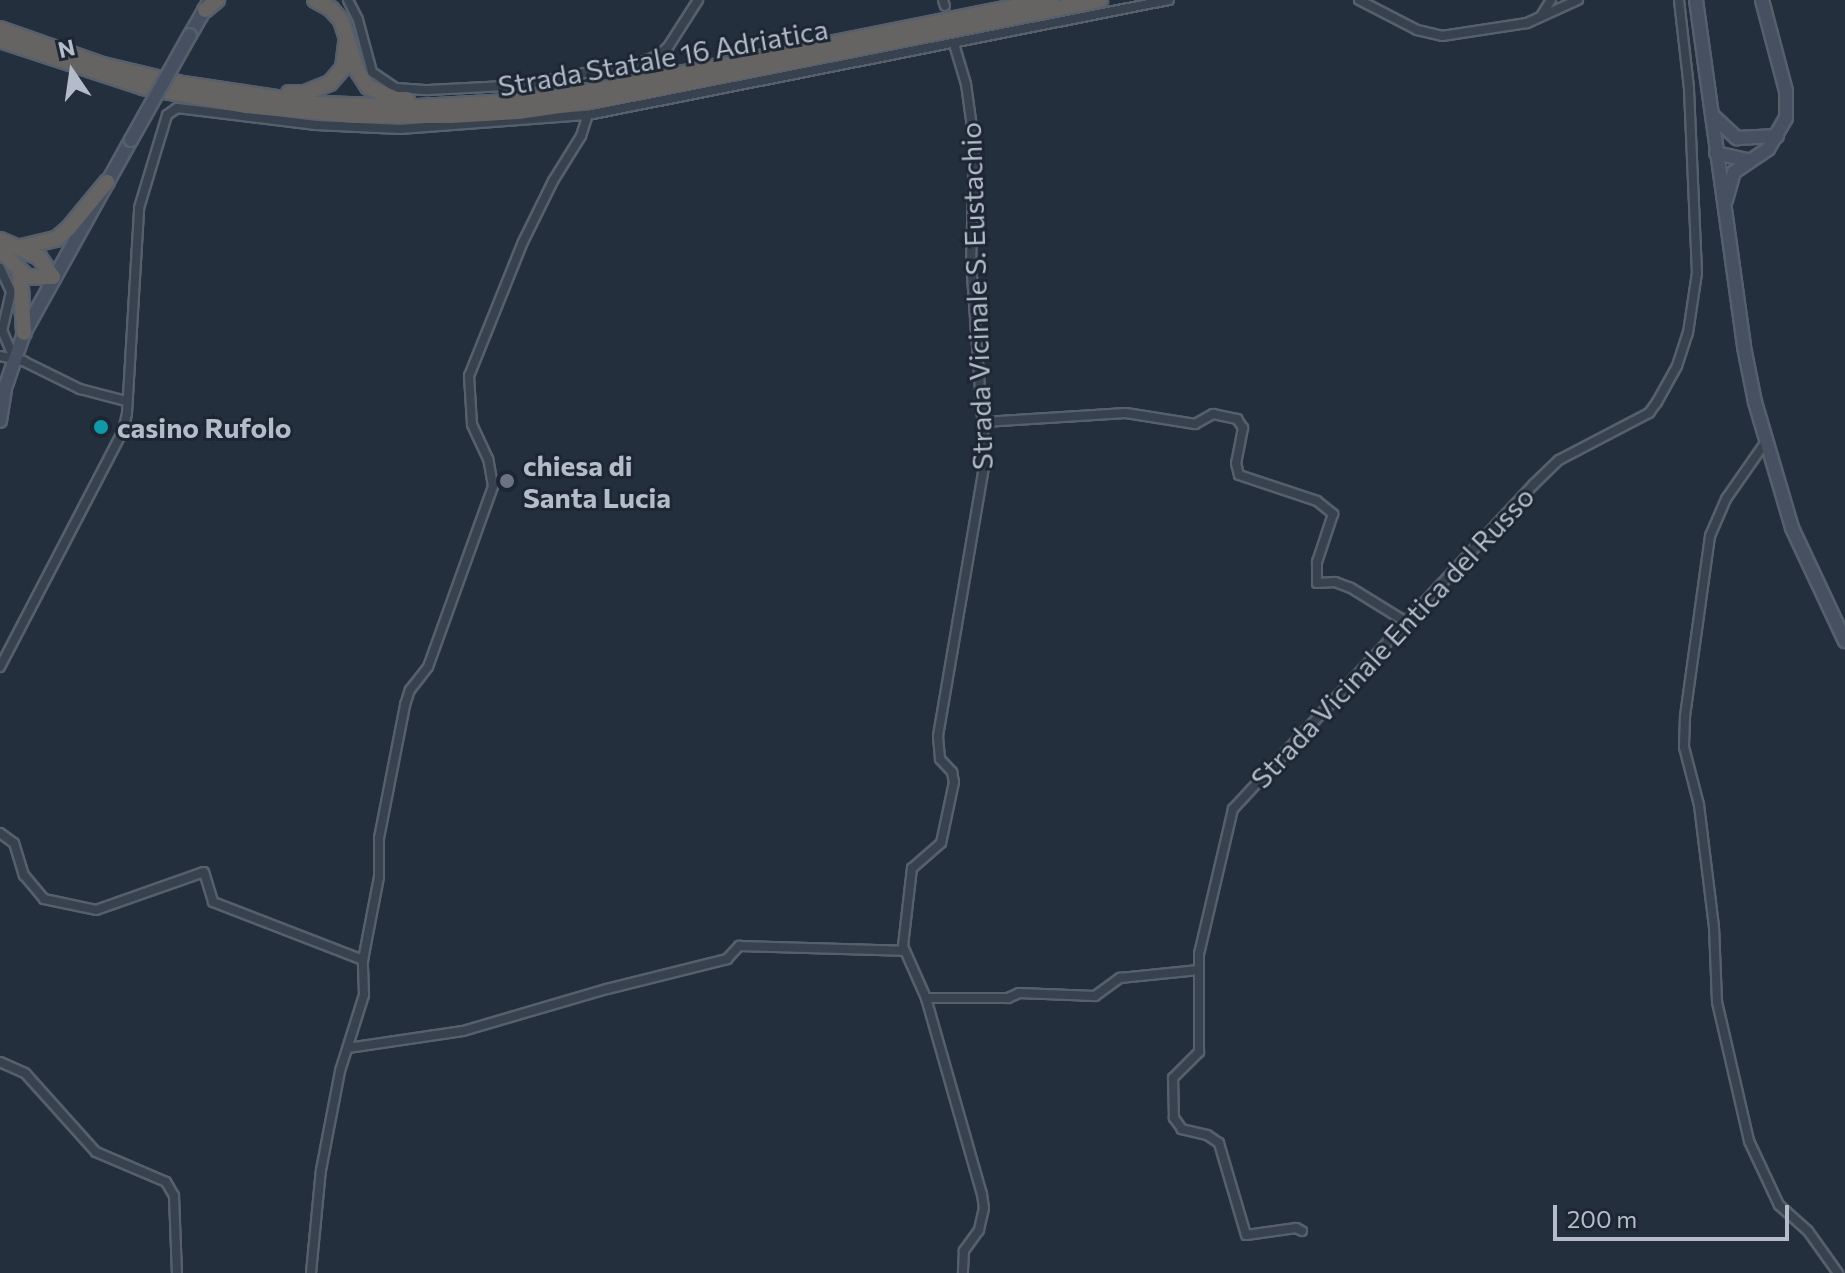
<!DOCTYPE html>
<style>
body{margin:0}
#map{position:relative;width:1845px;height:1273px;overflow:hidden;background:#242f3e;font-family:Commissioner,sans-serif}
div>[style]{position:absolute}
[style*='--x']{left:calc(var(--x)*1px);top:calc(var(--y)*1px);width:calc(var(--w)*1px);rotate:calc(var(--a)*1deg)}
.roads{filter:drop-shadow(2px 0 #565f6c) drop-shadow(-2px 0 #565f6c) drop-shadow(0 2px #565f6c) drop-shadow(0 -2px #565f6c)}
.minor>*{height:8px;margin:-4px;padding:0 4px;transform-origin:4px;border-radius:4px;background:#38414e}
.secondary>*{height:12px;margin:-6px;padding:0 6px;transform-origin:6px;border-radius:6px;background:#465061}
.trunk>*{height:14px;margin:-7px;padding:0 7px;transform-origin:7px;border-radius:7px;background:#656462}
.bridges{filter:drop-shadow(2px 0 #565f6c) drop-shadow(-2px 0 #565f6c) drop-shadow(0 2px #565f6c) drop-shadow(0 -2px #565f6c)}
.secondary-bridge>*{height:12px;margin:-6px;padding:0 6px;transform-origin:6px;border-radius:6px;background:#465061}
.dots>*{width:22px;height:22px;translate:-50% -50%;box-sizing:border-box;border:4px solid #1d2633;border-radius:50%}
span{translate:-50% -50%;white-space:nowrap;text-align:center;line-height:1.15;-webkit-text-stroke:6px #1d2633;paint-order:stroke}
.street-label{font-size:28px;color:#b4bcc9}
.poi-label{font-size:28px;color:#b4bcc9;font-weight:700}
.left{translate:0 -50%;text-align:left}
.north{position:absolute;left:32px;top:32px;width:80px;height:80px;-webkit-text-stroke:6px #1d2633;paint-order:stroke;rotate:347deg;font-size:22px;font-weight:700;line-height:32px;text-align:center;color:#b4bcc9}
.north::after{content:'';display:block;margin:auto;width:28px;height:36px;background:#b4bcc9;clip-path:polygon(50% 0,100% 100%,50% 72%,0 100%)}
.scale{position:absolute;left:1553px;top:1205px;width:236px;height:36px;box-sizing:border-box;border:4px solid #b4bcc9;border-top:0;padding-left:10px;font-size:24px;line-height:28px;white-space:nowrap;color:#b4bcc9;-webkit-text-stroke:6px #1d2633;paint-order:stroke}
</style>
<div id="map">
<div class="roads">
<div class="minor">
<div style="--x:348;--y:0;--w:22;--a:63"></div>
<div style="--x:358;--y:20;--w:54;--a:74.9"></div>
<div style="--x:372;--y:72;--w:29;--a:34"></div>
<div style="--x:396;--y:88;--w:32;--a:4"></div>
<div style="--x:428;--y:90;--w:97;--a:-3"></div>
<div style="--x:525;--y:85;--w:121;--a:-11.4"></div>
<div style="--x:644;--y:61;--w:14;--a:-21"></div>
<div style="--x:657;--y:56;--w:14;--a:-39"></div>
<div style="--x:668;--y:47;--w:56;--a:-57.4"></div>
<div style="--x:943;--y:0;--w:6;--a:72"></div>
<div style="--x:1359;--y:0;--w:65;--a:27.3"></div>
<div style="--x:1417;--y:30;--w:26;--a:13"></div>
<div style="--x:1442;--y:36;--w:86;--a:-8.7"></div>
<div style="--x:1527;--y:23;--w:56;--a:-24.3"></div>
<div style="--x:1541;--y:16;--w:19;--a:-58"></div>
<div style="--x:954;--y:44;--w:42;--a:73.3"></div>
<div style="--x:966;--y:84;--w:59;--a:82.1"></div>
<div style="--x:974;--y:142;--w:119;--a:91.4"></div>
<div style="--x:971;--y:261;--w:200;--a:86"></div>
<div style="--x:985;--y:461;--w:279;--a:99.7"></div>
<div style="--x:938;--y:736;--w:23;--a:85"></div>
<div style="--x:940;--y:759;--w:18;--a:47"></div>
<div style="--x:952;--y:772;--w:10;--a:79"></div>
<div style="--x:954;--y:782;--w:62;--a:102"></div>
<div style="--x:941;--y:843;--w:38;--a:139"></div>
<div style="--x:912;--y:868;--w:79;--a:96.6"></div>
<div style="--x:903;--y:946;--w:57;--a:66.1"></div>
<div style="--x:926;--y:998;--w:204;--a:74.1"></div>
<div style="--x:982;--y:1194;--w:14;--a:82"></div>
<div style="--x:984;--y:1208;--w:23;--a:103"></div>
<div style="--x:979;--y:1230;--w:26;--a:126"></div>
<div style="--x:964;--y:1251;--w:22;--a:93"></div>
<div style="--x:0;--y:268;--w:26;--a:65"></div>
<div style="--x:11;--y:292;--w:39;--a:103"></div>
<div style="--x:2;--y:330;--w:30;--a:67"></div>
<div style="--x:0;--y:356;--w:24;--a:12"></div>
<div style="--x:23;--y:361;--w:64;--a:26.2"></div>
<div style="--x:80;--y:389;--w:48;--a:14.6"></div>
<div style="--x:984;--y:422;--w:142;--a:-3.6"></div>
<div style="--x:1126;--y:413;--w:70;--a:9.1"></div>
<div style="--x:1195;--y:424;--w:21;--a:-29"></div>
<div style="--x:1213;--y:414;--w:25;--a:12"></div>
<div style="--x:1237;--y:419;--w:11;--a:56"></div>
<div style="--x:1243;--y:428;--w:36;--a:101"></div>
<div style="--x:1236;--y:463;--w:12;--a:76"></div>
<div style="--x:1239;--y:475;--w:82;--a:18.4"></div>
<div style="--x:1317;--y:501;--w:21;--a:39"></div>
<div style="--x:1333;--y:514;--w:51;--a:108.4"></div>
<div style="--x:1317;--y:562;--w:21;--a:90"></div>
<div style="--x:1317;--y:583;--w:18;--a:-3"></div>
<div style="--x:1335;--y:582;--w:17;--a:21"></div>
<div style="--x:1351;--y:588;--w:65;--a:31.7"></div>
<div style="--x:1765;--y:443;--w:68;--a:124.9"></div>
<div style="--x:1726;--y:499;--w:40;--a:113.4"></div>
<div style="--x:1710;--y:536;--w:183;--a:97.9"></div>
<div style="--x:1685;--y:717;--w:30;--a:92"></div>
<div style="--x:1684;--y:747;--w:60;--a:75.5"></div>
<div style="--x:1699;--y:805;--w:123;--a:83"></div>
<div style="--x:1714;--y:927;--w:75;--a:87.7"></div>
<div style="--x:1717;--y:1002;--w:143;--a:77"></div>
<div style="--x:1749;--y:1141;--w:71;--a:64.9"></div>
<div style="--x:1779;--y:1205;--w:39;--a:42"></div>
<div style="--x:1808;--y:1231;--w:52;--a:54.5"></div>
<div style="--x:0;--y:667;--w:266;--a:-62.5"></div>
<div style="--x:123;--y:431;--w:18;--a:-77"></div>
<div style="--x:127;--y:413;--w:205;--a:-86.6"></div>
<div style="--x:139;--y:208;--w:97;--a:-73.2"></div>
<div style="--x:167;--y:115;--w:12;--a:-35"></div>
<div style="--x:177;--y:108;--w:140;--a:7"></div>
<div style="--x:316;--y:125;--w:84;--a:2.7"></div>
<div style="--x:400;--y:129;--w:189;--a:-4.3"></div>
<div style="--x:588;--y:115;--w:592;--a:-11.2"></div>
<div style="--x:0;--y:833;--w:17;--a:36"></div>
<div style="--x:14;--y:843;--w:34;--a:73"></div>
<div style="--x:24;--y:875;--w:31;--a:50"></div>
<div style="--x:44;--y:899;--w:53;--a:11.9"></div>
<div style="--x:96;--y:910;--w:114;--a:-19.4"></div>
<div style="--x:204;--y:872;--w:31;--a:73"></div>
<div style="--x:213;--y:902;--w:161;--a:21.1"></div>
<div style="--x:926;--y:998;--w:82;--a:0"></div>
<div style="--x:1008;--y:998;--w:12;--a:-24"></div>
<div style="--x:1019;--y:993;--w:76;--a:2.3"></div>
<div style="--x:1095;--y:996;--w:31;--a:-36"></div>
<div style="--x:1120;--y:978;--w:79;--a:-5.8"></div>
<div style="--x:348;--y:1048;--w:116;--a:-8.4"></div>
<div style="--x:463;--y:1031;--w:150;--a:-16.3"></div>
<div style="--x:607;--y:989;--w:124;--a:-14"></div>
<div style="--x:727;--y:959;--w:18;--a:-47"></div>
<div style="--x:739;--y:946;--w:164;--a:1.7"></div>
<div style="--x:0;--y:1062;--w:27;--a:24"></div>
<div style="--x:25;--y:1073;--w:106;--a:48.1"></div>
<div style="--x:96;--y:1152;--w:76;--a:23.2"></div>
<div style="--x:166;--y:1182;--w:16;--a:60"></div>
<div style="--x:174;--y:1196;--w:77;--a:87.8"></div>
<div style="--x:1302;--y:1231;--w:7;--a:-153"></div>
<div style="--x:1296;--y:1228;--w:50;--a:172"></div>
<div style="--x:1246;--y:1235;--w:96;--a:-106.4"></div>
<div style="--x:1219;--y:1143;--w:14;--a:-146"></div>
<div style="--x:1207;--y:1135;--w:26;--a:-167"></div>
<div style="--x:1182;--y:1129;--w:14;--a:-126"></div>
<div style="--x:1174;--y:1118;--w:40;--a:-91.4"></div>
<div style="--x:1173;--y:1078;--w:37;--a:-45"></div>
<div style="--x:1199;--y:1052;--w:98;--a:-90"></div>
<div style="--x:1199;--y:954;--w:149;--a:-76.8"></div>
<div style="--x:1233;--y:809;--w:442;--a:-47.2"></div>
<div style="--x:1533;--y:485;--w:36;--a:-44"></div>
<div style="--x:1559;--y:460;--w:102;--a:-27.6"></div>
<div style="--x:1649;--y:413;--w:14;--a:-54"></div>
<div style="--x:1657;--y:402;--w:41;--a:-60.9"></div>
<div style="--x:1677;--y:366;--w:35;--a:-72"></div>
<div style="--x:1688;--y:333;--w:61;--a:-81.5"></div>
<div style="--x:1697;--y:273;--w:185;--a:-92.5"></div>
<div style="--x:1689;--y:88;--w:89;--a:-96.5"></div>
<div style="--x:311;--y:1273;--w:103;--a:-84.5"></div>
<div style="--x:321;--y:1170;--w:101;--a:-79.1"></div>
<div style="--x:340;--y:1071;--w:80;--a:-72.5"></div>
<div style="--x:364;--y:995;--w:35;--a:-92"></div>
<div style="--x:363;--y:960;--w:85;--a:-79.1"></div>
<div style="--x:379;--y:877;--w:39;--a:-90"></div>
<div style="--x:379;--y:838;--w:136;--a:-78.9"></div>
<div style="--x:405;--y:705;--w:16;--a:-72"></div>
<div style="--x:410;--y:690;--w:29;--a:-52"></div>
<div style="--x:428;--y:667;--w:192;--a:-70.2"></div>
<div style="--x:493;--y:486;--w:27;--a:-100"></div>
<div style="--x:488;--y:459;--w:38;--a:-115"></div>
<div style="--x:472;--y:424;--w:48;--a:-93.6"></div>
<div style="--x:469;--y:376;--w:144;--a:-68.1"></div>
<div style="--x:523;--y:242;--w:68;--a:-63.8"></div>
<div style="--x:553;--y:181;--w:53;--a:-58.1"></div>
<div style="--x:581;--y:136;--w:22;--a:-72"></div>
</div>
<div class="secondary">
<div style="--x:1696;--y:0;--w:350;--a:82.1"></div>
<div style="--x:1744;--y:347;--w:56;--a:78.7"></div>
<div style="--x:1755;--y:402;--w:131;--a:73.6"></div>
<div style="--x:1792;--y:528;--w:125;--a:64.9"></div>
<div style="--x:190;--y:35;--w:36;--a:-60"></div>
<div style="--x:1713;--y:116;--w:33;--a:43"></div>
<div style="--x:1737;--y:138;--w:40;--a:-2.9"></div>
<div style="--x:1716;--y:153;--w:32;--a:13"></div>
<div style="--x:1726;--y:200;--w:29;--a:-74"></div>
<div style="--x:1734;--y:172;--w:41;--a:-34.1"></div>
<div style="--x:1768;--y:149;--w:36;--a:-60"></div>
<div style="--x:1786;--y:118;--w:27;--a:-90"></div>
<div style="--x:1786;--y:91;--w:94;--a:-104.8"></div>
<div style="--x:0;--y:421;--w:33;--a:-81"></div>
<div style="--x:5;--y:388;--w:58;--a:-70.9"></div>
<div style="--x:24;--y:333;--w:221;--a:-61"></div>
</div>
<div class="trunk">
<div style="--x:315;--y:0;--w:18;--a:29"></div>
<div style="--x:331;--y:9;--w:15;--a:48"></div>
<div style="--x:341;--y:20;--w:52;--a:72.3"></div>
<div style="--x:357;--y:70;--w:20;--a:57"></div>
<div style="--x:368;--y:87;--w:30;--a:23"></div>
<div style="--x:396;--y:99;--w:11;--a:0"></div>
<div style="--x:205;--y:10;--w:16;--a:-40"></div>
<div style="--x:0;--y:29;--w:109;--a:19.3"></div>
<div style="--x:103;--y:65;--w:82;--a:13.4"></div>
<div style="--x:183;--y:84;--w:135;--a:8.5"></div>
<div style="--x:317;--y:104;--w:101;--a:1.7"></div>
<div style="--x:418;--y:107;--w:91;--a:-3.1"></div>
<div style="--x:509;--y:102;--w:96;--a:-7.8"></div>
<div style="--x:604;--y:89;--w:455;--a:-11.3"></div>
<div style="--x:0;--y:40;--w:151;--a:18.2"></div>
<div style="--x:143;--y:87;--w:105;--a:10.5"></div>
<div style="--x:246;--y:106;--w:107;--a:5.3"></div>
<div style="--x:353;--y:116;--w:98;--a:0"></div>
<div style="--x:451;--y:116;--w:67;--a:-3.4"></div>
<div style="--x:518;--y:112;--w:91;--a:-8.2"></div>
<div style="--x:608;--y:99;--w:502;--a:-11.38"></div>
<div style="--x:289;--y:93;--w:16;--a:0"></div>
<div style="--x:305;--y:93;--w:27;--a:-22"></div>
<div style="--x:330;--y:83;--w:20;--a:-49"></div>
<div style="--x:343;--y:68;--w:24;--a:-83"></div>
<div style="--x:0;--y:240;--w:43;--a:23.6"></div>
<div style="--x:39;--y:257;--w:24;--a:55"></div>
<div style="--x:53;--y:277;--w:26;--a:180"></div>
<div style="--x:27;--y:277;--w:38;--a:-135"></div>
<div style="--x:21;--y:247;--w:36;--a:-13"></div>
<div style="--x:56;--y:239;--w:17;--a:-40"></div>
<div style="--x:69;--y:228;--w:60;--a:-50.4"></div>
<div style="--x:20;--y:272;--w:61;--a:86.2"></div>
</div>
</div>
<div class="bridges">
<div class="secondary-bridge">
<div style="--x:131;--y:140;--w:120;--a:-60.7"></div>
</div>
</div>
<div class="dots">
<div style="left:101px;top:427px;background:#0f9aa8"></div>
<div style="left:507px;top:481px;background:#6b7280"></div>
</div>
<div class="street-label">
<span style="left:663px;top:57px;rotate:-10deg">Strada Statale 16 Adriatica</span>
<span style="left:976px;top:296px;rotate:-92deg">Strada Vicinale S. Eustachio</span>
<span style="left:1392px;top:637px;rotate:-47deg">Strada Vicinale Entica del Russo</span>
</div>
<div class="poi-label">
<span class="left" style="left:117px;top:427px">casino Rufolo</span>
<span class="left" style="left:523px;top:481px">chiesa di<br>Santa Lucia</span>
</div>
<div class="north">N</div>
<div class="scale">200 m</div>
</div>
